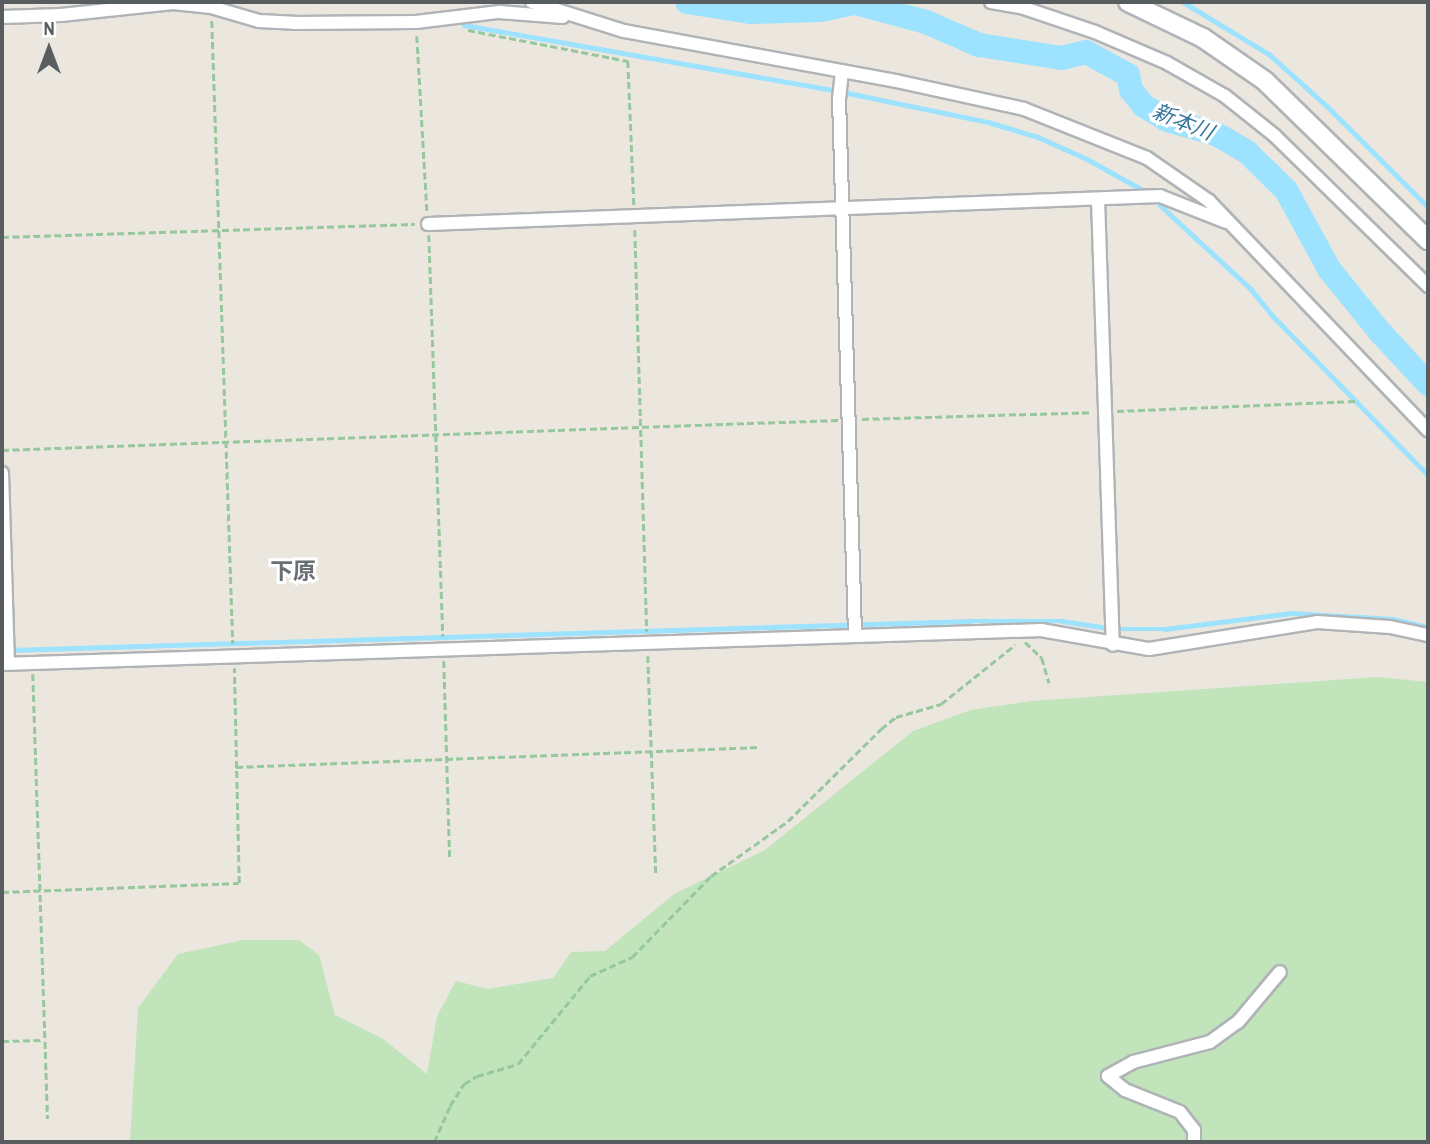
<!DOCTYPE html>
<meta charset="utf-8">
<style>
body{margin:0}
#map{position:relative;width:1430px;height:1144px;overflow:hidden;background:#ebe7df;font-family:"Archivo Narrow","Noto Sans JP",sans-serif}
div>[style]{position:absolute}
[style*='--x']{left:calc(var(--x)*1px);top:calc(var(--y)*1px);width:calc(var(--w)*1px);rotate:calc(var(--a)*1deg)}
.green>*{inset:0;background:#c1e4bb}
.stream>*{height:4.5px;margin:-2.25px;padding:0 2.25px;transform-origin:2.25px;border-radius:2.25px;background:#9de2fe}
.river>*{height:24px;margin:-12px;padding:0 12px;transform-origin:12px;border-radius:12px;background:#9de2fe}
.path>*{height:2.5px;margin-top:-1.25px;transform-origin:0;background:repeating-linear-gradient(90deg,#96c79d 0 7px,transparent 0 10.5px)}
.roads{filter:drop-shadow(2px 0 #b0b4b7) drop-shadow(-2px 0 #b0b4b7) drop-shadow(0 2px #b0b4b7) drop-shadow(0 -2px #b0b4b7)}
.street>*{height:12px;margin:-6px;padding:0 6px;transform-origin:6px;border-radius:6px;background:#fff}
.secondary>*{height:18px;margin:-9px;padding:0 9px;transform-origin:9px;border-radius:9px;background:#fff}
span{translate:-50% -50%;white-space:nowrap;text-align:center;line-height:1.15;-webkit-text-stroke:6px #fff;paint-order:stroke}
.water-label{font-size:21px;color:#37779d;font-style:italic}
.quarter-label{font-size:23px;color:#696f72;font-weight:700}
.frame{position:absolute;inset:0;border:4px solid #585d60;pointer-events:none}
.north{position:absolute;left:14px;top:14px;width:70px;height:70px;-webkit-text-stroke:5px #fff;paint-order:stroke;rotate:0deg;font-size:19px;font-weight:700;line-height:28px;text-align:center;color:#585d60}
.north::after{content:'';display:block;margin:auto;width:24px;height:32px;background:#585d60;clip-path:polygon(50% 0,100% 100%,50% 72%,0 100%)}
</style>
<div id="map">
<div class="green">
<div style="clip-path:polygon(1378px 677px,1428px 682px,1428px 1142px,130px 1142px,138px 1008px,178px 954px,243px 940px,299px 940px,319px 955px,335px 1015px,383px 1039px,427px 1074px,437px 1016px,456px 981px,488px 989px,553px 978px,571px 952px,605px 951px,674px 894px,765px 850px,913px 731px,971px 710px,1032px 701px)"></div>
</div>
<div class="stream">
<div style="--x:1183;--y:2;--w:100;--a:31.2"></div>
<div style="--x:1269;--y:54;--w:79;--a:41.9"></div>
<div style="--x:1328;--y:107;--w:141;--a:45"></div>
<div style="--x:464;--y:25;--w:390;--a:10"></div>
<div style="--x:848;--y:93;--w:143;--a:11.7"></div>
<div style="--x:988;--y:122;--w:52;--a:16.7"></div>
<div style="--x:1038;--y:137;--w:54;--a:24.2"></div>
<div style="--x:1087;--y:159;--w:64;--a:29"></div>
<div style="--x:1160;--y:205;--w:124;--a:42.7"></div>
<div style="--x:1251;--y:289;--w:33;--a:51"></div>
<div style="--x:1272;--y:315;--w:223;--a:45.7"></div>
<div style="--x:10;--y:650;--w:962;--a:-1.73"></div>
<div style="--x:972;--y:621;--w:90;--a:0"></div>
<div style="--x:1062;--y:621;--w:53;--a:8.7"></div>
<div style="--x:1114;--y:629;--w:51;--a:0"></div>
<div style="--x:1165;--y:629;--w:127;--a:-7.2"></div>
<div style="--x:1291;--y:613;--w:102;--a:3.4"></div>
<div style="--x:1393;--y:619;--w:36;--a:13"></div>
</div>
<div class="river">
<div style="--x:687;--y:2;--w:64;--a:9"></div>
<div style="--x:750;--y:12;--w:71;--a:-1.6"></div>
<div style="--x:821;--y:10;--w:35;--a:-12"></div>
<div style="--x:855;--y:3;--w:73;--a:15"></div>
<div style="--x:926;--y:22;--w:58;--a:23.5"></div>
<div style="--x:979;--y:45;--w:84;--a:8.9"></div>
<div style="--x:1062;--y:58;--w:25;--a:-14"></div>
<div style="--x:1086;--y:52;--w:48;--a:28.7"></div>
<div style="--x:1128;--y:75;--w:15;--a:79"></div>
<div style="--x:1131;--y:90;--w:21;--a:51"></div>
<div style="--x:1144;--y:106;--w:27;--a:31"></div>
<div style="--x:1167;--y:120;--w:51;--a:15.9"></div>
<div style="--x:1216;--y:134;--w:36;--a:30"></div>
<div style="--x:1247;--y:152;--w:54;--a:44.3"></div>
<div style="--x:1286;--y:190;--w:90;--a:61.4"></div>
<div style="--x:1329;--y:269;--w:80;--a:51.1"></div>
<div style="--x:1379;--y:331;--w:72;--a:47.2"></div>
</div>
<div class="path">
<div style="--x:212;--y:21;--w:623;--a:88.07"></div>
<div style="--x:468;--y:30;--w:163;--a:11"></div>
<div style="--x:628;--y:61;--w:145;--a:87.6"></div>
<div style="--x:417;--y:36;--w:175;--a:86.7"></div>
<div style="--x:635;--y:230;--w:402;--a:88.3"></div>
<div style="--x:429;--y:235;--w:402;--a:88"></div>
<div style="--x:2;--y:237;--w:413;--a:-1.8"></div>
<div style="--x:1117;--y:411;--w:239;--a:-2.4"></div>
<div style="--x:862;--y:419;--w:231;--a:-1.7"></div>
<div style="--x:2;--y:450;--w:837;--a:-2.06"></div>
<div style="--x:1025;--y:642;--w:23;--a:43"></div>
<div style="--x:1042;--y:658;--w:26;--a:74"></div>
<div style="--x:648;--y:656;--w:218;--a:87.9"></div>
<div style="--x:444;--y:661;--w:199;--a:88.3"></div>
<div style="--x:33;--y:674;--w:445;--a:88.1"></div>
<div style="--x:236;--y:767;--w:525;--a:-2.18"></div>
<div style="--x:2;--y:892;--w:237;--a:-2.2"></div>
<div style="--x:239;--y:883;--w:215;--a:-91.3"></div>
<div style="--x:2;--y:1041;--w:42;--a:-1.4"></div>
<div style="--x:434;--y:1142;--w:39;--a:-66"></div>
<div style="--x:450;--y:1106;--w:26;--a:-58"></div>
<div style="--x:464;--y:1084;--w:15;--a:-32"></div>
<div style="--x:477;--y:1076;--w:43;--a:-16.3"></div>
<div style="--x:518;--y:1064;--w:114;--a:-50.7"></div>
<div style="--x:590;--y:976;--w:46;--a:-24.3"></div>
<div style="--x:632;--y:957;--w:113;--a:-45.7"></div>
<div style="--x:711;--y:876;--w:95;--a:-35.5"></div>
<div style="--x:788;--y:821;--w:131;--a:-44.7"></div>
<div style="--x:881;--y:729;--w:19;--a:-39"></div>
<div style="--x:896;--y:717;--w:47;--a:-16.1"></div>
<div style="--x:941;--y:704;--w:95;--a:-38.6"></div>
</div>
<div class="roads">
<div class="street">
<div style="--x:532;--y:2;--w:96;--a:17.5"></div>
<div style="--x:624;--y:31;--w:277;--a:10.4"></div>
<div style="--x:896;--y:81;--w:131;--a:12.3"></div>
<div style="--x:1024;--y:109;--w:132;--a:21.7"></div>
<div style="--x:1147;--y:158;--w:75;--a:34.7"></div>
<div style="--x:1209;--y:201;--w:317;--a:46.3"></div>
<div style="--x:991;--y:2;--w:34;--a:10"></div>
<div style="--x:1024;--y:8;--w:75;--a:18.7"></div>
<div style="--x:1095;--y:32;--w:78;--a:23.3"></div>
<div style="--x:1167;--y:63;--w:67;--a:29.6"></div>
<div style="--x:1225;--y:96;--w:63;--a:38.5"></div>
<div style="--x:1274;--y:135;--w:216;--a:44.4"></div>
<div style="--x:2;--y:17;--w:59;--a:-1.9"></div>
<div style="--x:61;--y:15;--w:113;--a:-6.1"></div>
<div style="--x:173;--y:3;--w:38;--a:6"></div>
<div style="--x:211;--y:7;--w:50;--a:16.3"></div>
<div style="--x:259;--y:21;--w:35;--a:3"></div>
<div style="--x:294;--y:23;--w:122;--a:-0.5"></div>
<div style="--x:416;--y:22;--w:84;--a:-6.9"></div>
<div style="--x:499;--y:12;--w:64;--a:4.5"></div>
<div style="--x:842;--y:71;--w:27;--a:96"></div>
<div style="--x:839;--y:98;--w:536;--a:88.29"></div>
<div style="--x:1098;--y:199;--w:446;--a:88.1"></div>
<div style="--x:428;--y:224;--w:733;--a:-2.19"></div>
<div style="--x:1160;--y:196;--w:71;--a:21.5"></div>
<div style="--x:2;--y:473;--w:190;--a:88.2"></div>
<div style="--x:2;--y:664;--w:1040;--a:-1.87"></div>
<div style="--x:1041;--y:630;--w:110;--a:10"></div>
<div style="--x:1149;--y:649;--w:170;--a:-9.1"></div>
<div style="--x:1317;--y:622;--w:73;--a:3.9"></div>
<div style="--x:1390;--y:627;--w:39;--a:12"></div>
<div style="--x:1194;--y:1142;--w:12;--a:-90"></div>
<div style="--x:1194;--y:1130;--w:23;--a:-128"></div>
<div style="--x:1180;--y:1112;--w:59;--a:-158.2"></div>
<div style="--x:1125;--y:1090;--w:22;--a:-141"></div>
<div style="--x:1108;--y:1076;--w:29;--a:-29"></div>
<div style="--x:1133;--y:1062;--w:80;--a:-14.6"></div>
<div style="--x:1210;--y:1042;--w:34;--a:-36"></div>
<div style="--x:1238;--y:1022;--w:65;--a:-50"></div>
</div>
<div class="secondary">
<div style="--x:1128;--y:2;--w:83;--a:25.6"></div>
<div style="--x:1203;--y:38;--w:75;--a:34.7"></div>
<div style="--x:1265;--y:81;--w:228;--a:44.3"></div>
</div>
</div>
<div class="water-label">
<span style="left:1183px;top:122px;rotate:22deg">新本川</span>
</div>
<div class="quarter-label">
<span style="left:293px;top:571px">下原</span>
</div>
<div class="frame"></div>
<div class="north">N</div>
</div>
